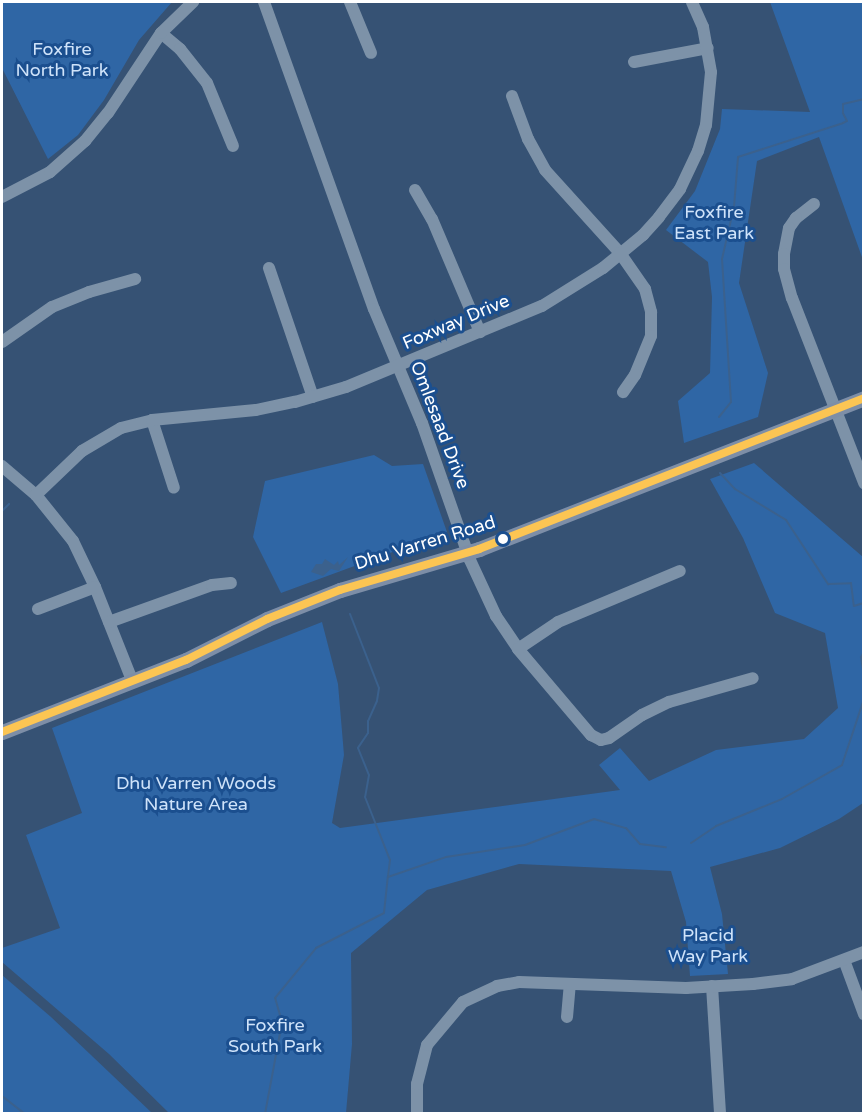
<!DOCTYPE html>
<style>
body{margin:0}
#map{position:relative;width:865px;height:1115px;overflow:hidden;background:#365274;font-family:"Varela Round",sans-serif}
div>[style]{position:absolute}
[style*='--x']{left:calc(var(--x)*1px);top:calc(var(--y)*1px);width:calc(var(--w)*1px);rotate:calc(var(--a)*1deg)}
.green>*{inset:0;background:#2f66a5}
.water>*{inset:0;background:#3b618d}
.stream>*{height:2px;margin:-1px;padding:0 1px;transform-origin:1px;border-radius:1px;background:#3b618d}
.minor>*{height:12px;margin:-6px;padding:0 6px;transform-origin:6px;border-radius:6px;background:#7d92a8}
.major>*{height:15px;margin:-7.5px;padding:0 7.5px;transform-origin:7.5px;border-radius:7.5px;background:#7d8ea7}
.bus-1>*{height:8px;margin:-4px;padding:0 4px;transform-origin:4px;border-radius:4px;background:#fcc553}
.dots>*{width:16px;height:16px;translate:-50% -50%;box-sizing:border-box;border:3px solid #1b4f8f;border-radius:50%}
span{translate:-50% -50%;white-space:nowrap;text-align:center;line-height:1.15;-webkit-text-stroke:6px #1b4f8f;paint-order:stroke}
.park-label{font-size:18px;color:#cfe3fa}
.street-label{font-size:18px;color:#fff}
.frame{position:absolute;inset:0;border:3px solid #fff;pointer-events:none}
</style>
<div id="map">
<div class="green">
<div style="clip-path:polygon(2px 2px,172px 2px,139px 40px,104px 100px,78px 135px,48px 159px,2px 68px)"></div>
<div style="clip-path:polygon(770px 2px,863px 2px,863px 260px,819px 137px,757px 161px,739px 283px,768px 373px,758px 417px,684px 443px,678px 401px,710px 373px,712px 297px,708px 262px,666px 230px,695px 191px,720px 129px,722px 109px,810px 112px)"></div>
<div style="clip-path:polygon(374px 455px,392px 466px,423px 464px,447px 532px,281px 593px,253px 537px,265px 481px)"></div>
<div style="clip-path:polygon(754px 463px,863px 557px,863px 803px,839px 819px,780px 848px,710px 867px,722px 914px,728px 974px,690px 976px,686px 922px,671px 871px,519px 864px,427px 890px,351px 953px,352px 1044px,346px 1113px,170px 1114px,109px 1054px,2px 962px,2px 948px,60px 928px,26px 835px,82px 813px,52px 728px,322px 622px,338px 684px,344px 755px,332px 823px,340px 828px,620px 790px,599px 765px,620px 748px,649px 781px,716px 750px,804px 739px,838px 708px,825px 633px,775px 613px,743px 538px,710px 479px)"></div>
<div style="clip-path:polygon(2px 975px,51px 1017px,152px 1113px,2px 1113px)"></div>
</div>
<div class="water">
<div style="clip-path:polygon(348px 557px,339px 571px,331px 569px,323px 576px,311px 572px,316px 564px,322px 564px,325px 559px,334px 565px,338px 561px,339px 565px)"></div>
</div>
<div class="stream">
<div style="--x:719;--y:417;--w:19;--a:-51"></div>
<div style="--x:731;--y:402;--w:143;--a:-93.6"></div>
<div style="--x:722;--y:259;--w:53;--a:-77"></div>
<div style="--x:734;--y:207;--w:50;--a:-85.4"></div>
<div style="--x:738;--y:157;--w:110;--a:-17.9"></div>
<div style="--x:843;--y:123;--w:4;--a:-27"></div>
<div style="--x:847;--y:121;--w:9;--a:-117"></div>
<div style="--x:843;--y:113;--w:9;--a:-90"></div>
<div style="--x:843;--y:104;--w:22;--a:-13"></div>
<div style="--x:720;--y:473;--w:22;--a:47"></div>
<div style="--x:735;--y:489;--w:60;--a:31.3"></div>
<div style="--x:786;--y:520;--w:77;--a:56.7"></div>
<div style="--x:828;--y:584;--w:23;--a:-2"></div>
<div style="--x:851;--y:583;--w:23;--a:83"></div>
<div style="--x:854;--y:606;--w:10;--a:-17"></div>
<div style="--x:2;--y:511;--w:10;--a:-45"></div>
<div style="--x:350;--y:614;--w:79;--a:68.6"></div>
<div style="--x:379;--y:688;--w:13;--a:99"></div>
<div style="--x:377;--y:701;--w:22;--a:114"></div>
<div style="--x:368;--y:721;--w:12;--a:90"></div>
<div style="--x:368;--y:733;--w:18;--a:124"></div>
<div style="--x:358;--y:748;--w:29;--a:68"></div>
<div style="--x:369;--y:775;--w:22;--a:100"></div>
<div style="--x:365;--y:797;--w:68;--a:68.4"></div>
<div style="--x:390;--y:860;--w:17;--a:97"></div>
<div style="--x:864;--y:652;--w:6;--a:121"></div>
<div style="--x:861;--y:657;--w:20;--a:81"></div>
<div style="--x:691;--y:843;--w:30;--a:-34"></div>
<div style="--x:716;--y:826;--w:71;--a:-22.2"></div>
<div style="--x:782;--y:799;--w:69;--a:-29.5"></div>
<div style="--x:842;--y:765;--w:70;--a:-71.6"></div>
<div style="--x:2;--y:1096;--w:29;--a:38"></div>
<div style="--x:265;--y:1114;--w:94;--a:-79.5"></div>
<div style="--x:282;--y:1022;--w:25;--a:-106"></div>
<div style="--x:275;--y:998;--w:65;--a:-50.6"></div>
<div style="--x:316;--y:948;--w:76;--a:-27.2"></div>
<div style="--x:384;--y:913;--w:36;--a:-84"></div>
<div style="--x:388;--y:877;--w:61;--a:-19"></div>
<div style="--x:446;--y:857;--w:80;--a:-8.6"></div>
<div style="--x:525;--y:845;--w:74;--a:-20.6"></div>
<div style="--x:594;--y:819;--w:33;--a:16"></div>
<div style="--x:626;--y:828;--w:21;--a:49"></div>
<div style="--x:640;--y:844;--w:26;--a:7"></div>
</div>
<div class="minor">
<div style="--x:264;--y:2;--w:326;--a:70.3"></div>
<div style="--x:374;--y:309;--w:124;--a:67.2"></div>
<div style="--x:422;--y:423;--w:145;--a:70.7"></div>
<div style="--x:470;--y:560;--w:62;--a:65.1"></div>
<div style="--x:496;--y:616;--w:40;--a:56"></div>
<div style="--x:518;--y:649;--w:113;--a:49.7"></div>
<div style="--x:591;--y:735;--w:11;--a:27"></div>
<div style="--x:601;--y:740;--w:8;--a:-14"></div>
<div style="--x:609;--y:738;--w:40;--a:-34.9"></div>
<div style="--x:642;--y:715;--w:30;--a:-26"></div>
<div style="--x:669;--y:702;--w:87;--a:-15.9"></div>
<div style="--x:350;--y:2;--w:55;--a:67.6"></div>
<div style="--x:161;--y:33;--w:25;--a:40"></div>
<div style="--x:180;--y:49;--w:43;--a:51.5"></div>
<div style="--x:207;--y:83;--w:68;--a:67.6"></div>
<div style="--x:634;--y:62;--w:75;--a:-10.7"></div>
<div style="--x:512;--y:96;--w:46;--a:69.6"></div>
<div style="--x:528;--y:139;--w:35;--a:61"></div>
<div style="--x:545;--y:170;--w:112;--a:47.9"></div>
<div style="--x:620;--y:253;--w:44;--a:55.2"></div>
<div style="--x:645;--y:289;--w:24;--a:75"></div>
<div style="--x:651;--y:312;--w:24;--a:90"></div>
<div style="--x:651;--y:336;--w:42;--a:112.3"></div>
<div style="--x:635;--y:375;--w:21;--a:125"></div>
<div style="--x:415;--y:190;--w:34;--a:60"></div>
<div style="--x:432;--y:219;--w:123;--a:67"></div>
<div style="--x:2;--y:197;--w:54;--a:-27.5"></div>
<div style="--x:50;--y:172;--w:47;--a:-41.5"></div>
<div style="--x:85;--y:141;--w:36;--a:-51"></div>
<div style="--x:108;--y:113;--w:96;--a:-56.5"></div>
<div style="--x:161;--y:33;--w:45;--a:-44.1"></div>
<div style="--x:814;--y:204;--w:23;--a:142"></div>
<div style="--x:796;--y:218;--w:12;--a:125"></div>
<div style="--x:789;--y:228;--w:26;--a:101"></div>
<div style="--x:784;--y:254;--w:15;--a:90"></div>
<div style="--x:784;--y:269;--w:30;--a:75"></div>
<div style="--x:792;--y:298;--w:199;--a:68.7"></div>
<div style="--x:269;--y:268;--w:136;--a:71.2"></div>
<div style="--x:2;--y:342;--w:61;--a:-35"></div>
<div style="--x:52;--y:307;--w:40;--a:-22"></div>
<div style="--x:89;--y:292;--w:48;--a:-15.8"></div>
<div style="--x:152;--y:420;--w:71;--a:72.1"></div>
<div style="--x:2;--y:466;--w:45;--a:40.5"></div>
<div style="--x:36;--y:495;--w:59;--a:51.2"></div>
<div style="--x:73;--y:541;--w:51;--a:64.4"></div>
<div style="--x:95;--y:587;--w:100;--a:68.3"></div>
<div style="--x:36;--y:495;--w:64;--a:-43.7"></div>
<div style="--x:82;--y:451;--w:45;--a:-30.5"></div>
<div style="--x:121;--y:428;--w:32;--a:-14"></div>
<div style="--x:152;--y:420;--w:104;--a:-5.5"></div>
<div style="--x:256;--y:410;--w:40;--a:-12"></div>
<div style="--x:295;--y:402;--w:53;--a:-16.4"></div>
<div style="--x:346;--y:387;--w:212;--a:-22.5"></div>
<div style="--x:542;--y:306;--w:72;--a:-31.9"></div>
<div style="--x:603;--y:268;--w:52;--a:-39.5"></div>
<div style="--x:643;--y:235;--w:24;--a:-48"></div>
<div style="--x:659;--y:217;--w:35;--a:-53"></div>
<div style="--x:680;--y:189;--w:42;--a:-64.7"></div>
<div style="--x:698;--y:151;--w:27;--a:-73"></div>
<div style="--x:706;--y:125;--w:53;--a:-84.6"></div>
<div style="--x:711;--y:72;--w:46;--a:-100.1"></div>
<div style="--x:703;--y:27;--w:27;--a:-114"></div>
<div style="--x:38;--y:609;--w:61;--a:-21.1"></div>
<div style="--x:109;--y:622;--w:109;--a:-19.8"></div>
<div style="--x:212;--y:585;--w:19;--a:-6"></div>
<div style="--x:518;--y:649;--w:48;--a:-34"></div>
<div style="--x:558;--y:622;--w:132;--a:-22.7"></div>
<div style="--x:844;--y:960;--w:58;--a:69.7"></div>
<div style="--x:712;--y:986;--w:128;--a:86.4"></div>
<div style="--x:567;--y:1017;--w:33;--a:-85"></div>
<div style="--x:417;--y:1114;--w:30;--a:-90"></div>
<div style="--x:417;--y:1084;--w:40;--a:-75.6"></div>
<div style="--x:427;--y:1045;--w:56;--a:-50.1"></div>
<div style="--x:463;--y:1002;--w:38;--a:-25"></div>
<div style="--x:497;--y:986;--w:22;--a:-10"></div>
<div style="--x:519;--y:982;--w:167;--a:2.1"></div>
<div style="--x:686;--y:988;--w:67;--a:-3.4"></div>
<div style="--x:753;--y:984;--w:39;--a:-7"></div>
<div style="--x:792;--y:979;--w:77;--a:-20.6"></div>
</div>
<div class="major">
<div style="--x:2;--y:732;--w:198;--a:-21.4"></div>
<div style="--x:186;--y:660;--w:91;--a:-26.8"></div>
<div style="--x:267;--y:619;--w:79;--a:-21.7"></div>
<div style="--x:340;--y:590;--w:145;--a:-16.4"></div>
<div style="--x:479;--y:549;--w:414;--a:-21.4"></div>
</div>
<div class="bus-1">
<div style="--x:2;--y:732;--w:198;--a:-21.4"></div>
<div style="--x:186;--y:660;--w:91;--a:-26.8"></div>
<div style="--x:267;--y:619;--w:79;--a:-21.7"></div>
<div style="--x:340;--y:590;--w:145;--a:-16.4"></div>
<div style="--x:479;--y:549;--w:414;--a:-21.4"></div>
</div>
<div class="dots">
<div style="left:503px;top:539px;background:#fff"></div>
</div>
<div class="park-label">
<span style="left:62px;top:60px">Foxfire<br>North Park</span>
<span style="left:714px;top:223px">Foxfire<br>East Park</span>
<span style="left:196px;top:794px">Dhu Varren Woods<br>Nature Area</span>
<span style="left:708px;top:946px">Placid<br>Way Park</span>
<span style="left:275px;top:1036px">Foxfire<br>South Park</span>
</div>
<div class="street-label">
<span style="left:456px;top:322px;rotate:-23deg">Foxway Drive</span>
<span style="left:440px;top:425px;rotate:69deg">Omlesaad Drive</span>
<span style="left:425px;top:543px;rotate:-17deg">Dhu Varren Road</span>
</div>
<div class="frame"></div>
</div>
